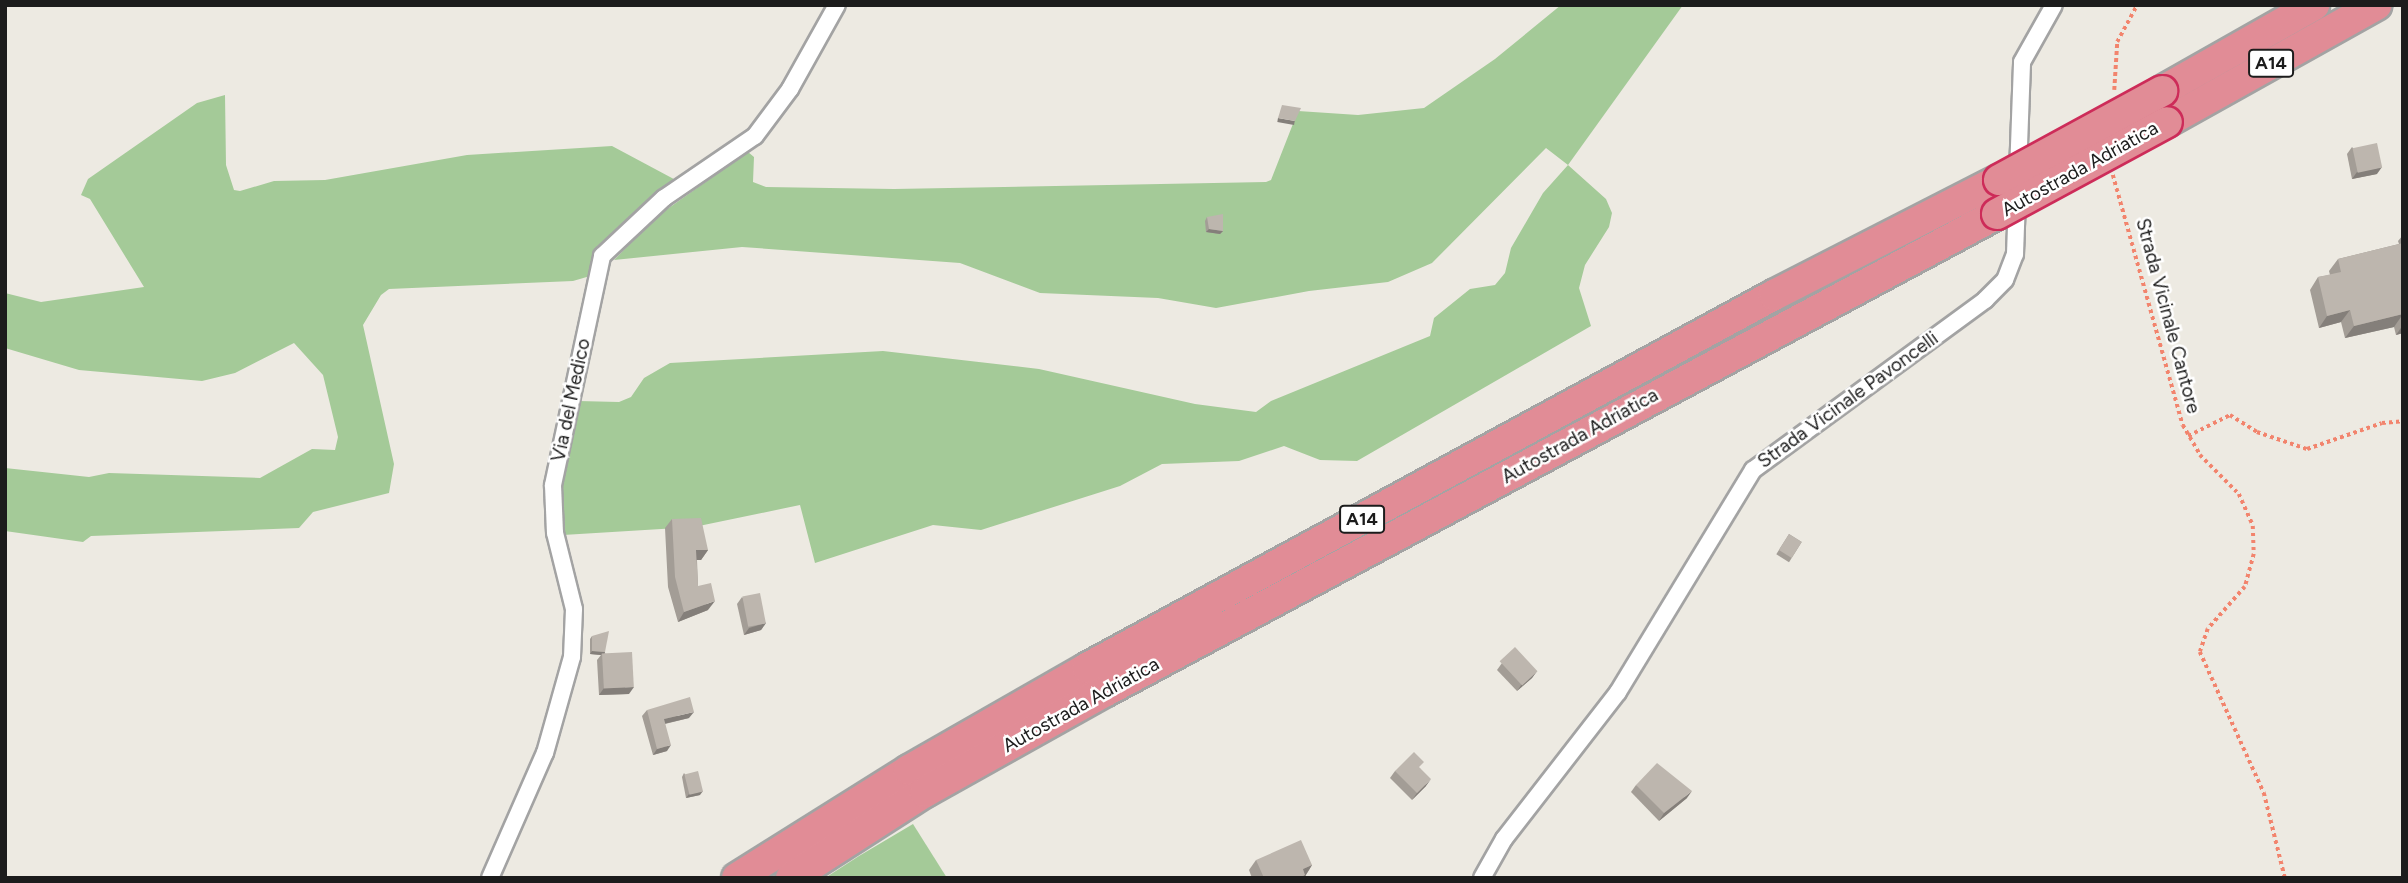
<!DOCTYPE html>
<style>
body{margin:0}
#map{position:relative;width:2408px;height:883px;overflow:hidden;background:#edeae2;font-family:Figtree,sans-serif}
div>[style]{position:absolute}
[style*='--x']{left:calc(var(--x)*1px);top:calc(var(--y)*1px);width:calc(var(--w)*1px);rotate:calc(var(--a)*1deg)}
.forest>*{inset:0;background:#a4ca98}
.path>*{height:3.5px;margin-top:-1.75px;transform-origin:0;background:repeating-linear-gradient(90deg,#f2846d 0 3.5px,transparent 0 7px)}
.roads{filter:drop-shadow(2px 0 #a3a3a3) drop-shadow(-2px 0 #a3a3a3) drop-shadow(0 2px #a3a3a3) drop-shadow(0 -2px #a3a3a3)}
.street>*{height:16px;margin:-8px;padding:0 8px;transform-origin:8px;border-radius:8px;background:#fff}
.highway>*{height:30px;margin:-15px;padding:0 15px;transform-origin:15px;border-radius:15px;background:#e18c96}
.bridges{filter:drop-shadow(2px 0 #cd2c59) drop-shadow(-2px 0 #cd2c59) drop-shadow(0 2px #cd2c59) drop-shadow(0 -2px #cd2c59)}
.highway-bridge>*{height:30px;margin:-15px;padding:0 15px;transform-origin:15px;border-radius:15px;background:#e18c96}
.wall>*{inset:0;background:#a39d96;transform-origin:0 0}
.shaded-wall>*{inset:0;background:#847f7a;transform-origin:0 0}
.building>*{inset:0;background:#bdb6ae;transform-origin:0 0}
span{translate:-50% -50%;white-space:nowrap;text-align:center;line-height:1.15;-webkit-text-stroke:5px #fff;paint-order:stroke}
.shield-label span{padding:2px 5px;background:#fff;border:2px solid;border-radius:5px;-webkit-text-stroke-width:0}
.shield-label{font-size:18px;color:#1c1c1c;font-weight:700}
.street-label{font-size:19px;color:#1c1c1c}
.frame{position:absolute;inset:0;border:7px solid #1c1c1c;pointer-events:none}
</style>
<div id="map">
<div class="forest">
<div style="clip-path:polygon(1561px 5px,1683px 5px,1568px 165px,1606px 199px,1612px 213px,1609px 227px,1585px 265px,1579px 288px,1591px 326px,1357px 461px,1320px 460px,1284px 446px,1239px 461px,1162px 464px,1120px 486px,981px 530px,933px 525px,815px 563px,800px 505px,694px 527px,563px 535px,562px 460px,578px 401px,619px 402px,631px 397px,644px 378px,670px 363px,883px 351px,1039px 369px,1195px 404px,1256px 412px,1271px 401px,1430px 336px,1434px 318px,1470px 289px,1495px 285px,1505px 273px,1511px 248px,1543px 193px,1568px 165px,1546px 148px,1432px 263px,1388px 282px,1309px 291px,1216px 308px,1158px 298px,1040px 293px,960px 263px,742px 247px,614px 260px,656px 217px,748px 152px,754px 157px,753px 182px,766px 187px,894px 189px,1266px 182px,1271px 180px,1298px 111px,1358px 115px,1424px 108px,1495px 59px)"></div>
<div style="clip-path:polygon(225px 95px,226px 165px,234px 190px,240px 191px,274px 181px,325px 180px,467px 155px,612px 146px,685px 185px,651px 209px,597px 274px,573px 281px,389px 289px,381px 295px,363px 325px,394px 464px,389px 493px,313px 512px,299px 528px,91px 536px,83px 542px,5px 531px,5px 468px,89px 477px,109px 473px,260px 478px,312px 449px,335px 450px,338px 437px,323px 375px,294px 343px,235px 373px,202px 381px,79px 370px,5px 348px,5px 293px,41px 302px,144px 287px,90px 199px,81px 195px,88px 179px,197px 103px)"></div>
<div style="clip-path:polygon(913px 824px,947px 878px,825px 878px,859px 856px)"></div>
</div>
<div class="path">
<div style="--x:2114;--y:90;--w:48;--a:-86.4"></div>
<div style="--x:2117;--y:42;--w:42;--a:-61.6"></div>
<div style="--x:2113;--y:175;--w:260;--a:74.4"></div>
<div style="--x:2183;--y:425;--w:34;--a:60"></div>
<div style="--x:2200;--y:455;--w:55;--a:45"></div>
<div style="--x:2239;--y:494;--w:35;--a:66"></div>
<div style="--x:2253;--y:526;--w:28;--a:88"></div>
<div style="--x:2254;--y:554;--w:34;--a:105"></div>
<div style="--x:2245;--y:587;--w:56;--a:131.4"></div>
<div style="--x:2208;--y:629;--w:24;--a:109"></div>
<div style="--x:2200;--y:652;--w:155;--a:65.6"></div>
<div style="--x:2264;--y:793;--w:88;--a:76.1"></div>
<div style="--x:2188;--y:436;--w:47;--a:-26.6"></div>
<div style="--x:2230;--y:415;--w:32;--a:32"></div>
<div style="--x:2257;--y:432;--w:53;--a:18.8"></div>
<div style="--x:2307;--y:449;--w:79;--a:-19.1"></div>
<div style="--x:2382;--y:423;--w:21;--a:-5"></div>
</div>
<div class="roads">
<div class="street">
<div style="--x:2018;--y:173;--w:111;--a:-87.9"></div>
<div style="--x:2022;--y:62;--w:65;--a:-60.7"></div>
<div style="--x:490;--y:878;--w:137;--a:-66.3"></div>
<div style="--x:545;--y:753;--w:100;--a:-74.3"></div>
<div style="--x:572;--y:657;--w:48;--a:-87.6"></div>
<div style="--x:574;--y:609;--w:78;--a:-104"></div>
<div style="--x:555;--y:533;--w:48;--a:-92.4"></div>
<div style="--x:553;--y:485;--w:234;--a:-77.9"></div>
<div style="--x:602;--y:256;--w:85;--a:-43.1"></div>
<div style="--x:664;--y:198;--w:110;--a:-34.3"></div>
<div style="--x:755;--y:136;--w:59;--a:-53.3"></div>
<div style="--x:790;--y:89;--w:96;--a:-60.8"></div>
<div style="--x:1482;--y:878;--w:45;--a:-60.6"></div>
<div style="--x:1504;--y:839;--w:186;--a:-52.2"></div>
<div style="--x:1618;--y:692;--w:260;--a:-58.7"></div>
<div style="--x:1753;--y:470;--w:288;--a:-36.2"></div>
<div style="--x:1985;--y:300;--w:28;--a:-45"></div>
<div style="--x:2005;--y:280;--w:28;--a:-69"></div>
<div style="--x:2015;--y:254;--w:55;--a:-87.9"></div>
</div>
<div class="highway">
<div style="--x:2162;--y:91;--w:175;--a:-29.5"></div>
<div style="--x:2167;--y:122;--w:240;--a:-29.2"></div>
<div style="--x:737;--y:878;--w:203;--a:-32.1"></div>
<div style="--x:909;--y:770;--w:205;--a:-29.8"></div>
<div style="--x:1087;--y:668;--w:782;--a:-28.5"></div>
<div style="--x:1774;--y:295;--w:253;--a:-27.1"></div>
<div style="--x:791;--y:878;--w:159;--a:-32.7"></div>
<div style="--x:925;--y:792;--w:207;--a:-29.2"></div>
<div style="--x:1106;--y:691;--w:1011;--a:-28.16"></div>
</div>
</div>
<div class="bridges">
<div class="highway-bridge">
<div style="--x:1999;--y:180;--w:186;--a:-28.6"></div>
<div style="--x:1997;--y:214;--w:193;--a:-28.4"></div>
</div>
</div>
<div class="wall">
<div style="clip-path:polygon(2352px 147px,2377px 174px,2352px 179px,2347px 154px)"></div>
<div style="clip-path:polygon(1207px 217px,1223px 231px,1220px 234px,1206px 232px,1205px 221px)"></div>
<div style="clip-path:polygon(2403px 235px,2403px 333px,2396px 335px,2394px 327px,2345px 338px,2341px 322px,2319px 328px,2310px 290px,2318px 277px,2330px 275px,2329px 271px,2338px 259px,2399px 244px,2398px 241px)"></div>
<div style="clip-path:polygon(672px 519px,708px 550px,701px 560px,697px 560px,698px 586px,708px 610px,678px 622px,668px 587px,665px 528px)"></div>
<div style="left:1789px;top:534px;width:15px;height:24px;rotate:32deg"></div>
<div style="clip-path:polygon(742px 597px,766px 623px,761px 630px,744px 635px,737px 604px)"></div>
<div style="clip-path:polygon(592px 636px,605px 652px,605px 653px,629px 694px,599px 695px,597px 660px,601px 655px,590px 654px,590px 639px)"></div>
<div style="clip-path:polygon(1502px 663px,1537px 671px,1532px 678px,1517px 691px,1497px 670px)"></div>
<div style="clip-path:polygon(647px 710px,689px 718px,665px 724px,667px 751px,653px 755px,642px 716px)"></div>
<div style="clip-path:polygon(1420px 768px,1426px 786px,1412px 800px,1390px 778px,1395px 771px)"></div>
<div style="clip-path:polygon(684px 773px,700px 795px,686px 798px,682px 777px)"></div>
<div style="clip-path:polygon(1636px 785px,1687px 798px,1659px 821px,1631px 792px)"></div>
<div style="clip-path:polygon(1256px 860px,1312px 865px,1304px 878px,1252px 878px,1249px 870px)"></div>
</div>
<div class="shaded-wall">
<div style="left:1278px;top:118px;width:17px;height:4px;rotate:10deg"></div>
<div style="clip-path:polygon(2382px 167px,2377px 174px,2352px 179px,2357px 172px)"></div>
<div style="clip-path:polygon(1209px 229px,1223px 231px,1220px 234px,1206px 232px)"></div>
<div style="clip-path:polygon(2350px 310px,2341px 322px,2319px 328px,2327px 316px)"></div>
<div style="clip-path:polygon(2403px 314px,2394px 327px,2345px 338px,2354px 326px)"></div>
<div style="clip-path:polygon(2403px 325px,2403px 333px,2396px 335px)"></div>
<div style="clip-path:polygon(696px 550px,708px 550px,701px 560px,689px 560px)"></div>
<div style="clip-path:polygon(715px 601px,708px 610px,678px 622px,684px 612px)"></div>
<div style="clip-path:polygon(766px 623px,761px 630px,744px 635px,749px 628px)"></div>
<div style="clip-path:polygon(592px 651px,605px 652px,603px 655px,602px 653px,601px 655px,590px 654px)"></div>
<div style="clip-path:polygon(1537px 671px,1532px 678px,1517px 691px,1522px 684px)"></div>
<div style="clip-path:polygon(634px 687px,629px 694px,599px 695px,604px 688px)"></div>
<div style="clip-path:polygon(694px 712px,689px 718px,659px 725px,664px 719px)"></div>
<div style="clip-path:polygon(671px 745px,667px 751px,653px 755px,657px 749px)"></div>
<div style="clip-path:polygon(1431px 779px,1426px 786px,1412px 800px,1417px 793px)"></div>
<div style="clip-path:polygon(703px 791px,700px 795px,686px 798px,689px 794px)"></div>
<div style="clip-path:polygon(1692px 791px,1687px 798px,1659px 821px,1664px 813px)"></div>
<div style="clip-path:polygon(1312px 865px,1304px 878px,1297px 878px,1303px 869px)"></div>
</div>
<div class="building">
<div style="clip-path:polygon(1282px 105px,1301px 108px,1295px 121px,1278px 118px)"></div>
<div style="left:2377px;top:143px;width:25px;height:25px;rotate:78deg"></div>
<div style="clip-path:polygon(1223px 214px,1223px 231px,1209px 229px,1207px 217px)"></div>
<div style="clip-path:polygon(2403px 243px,2403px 314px,2354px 326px,2350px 310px,2327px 316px,2318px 277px,2341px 272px,2338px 259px)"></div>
<div style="clip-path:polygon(701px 518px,708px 550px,696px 550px,698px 586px,711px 583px,715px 601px,684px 612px,675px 577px,672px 519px)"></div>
<div style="left:1789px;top:534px;width:15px;height:19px;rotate:32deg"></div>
<div style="left:760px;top:593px;width:31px;height:18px;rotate:79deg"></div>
<div style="clip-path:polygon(609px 631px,605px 652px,592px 651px,592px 636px)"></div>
<div style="left:1515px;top:647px;width:33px;height:21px;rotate:47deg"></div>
<div style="left:632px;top:652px;width:35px;height:30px;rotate:87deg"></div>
<div style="clip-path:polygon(690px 697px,694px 712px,664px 719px,671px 745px,657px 749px,647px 710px)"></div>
<div style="clip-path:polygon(1414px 752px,1424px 762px,1419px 767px,1431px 779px,1417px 793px,1395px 771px)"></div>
<div style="clip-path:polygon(1657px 763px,1692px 791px,1664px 813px,1636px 785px)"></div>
<div style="left:698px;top:771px;width:21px;height:14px;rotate:76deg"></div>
<div style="clip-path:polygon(1301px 840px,1312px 865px,1303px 869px,1305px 875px,1300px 878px,1264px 878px,1256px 860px)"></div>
</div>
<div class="shield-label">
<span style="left:2271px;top:63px">A14</span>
<span style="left:1362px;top:519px">A14</span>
</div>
<div class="street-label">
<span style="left:2080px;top:169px;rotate:-29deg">Autostrada Adriatica</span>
<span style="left:2168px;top:316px;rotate:75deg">Strada Vicinale Cantore</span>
<span style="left:571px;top:400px;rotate:-78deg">Via del Medico</span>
<span style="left:1848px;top:400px;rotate:-36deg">Strada Vicinale Pavoncelli</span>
<span style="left:1580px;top:436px;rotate:-29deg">Autostrada Adriatica</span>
<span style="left:1081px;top:705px;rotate:-29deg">Autostrada Adriatica</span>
</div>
<div class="frame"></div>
</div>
